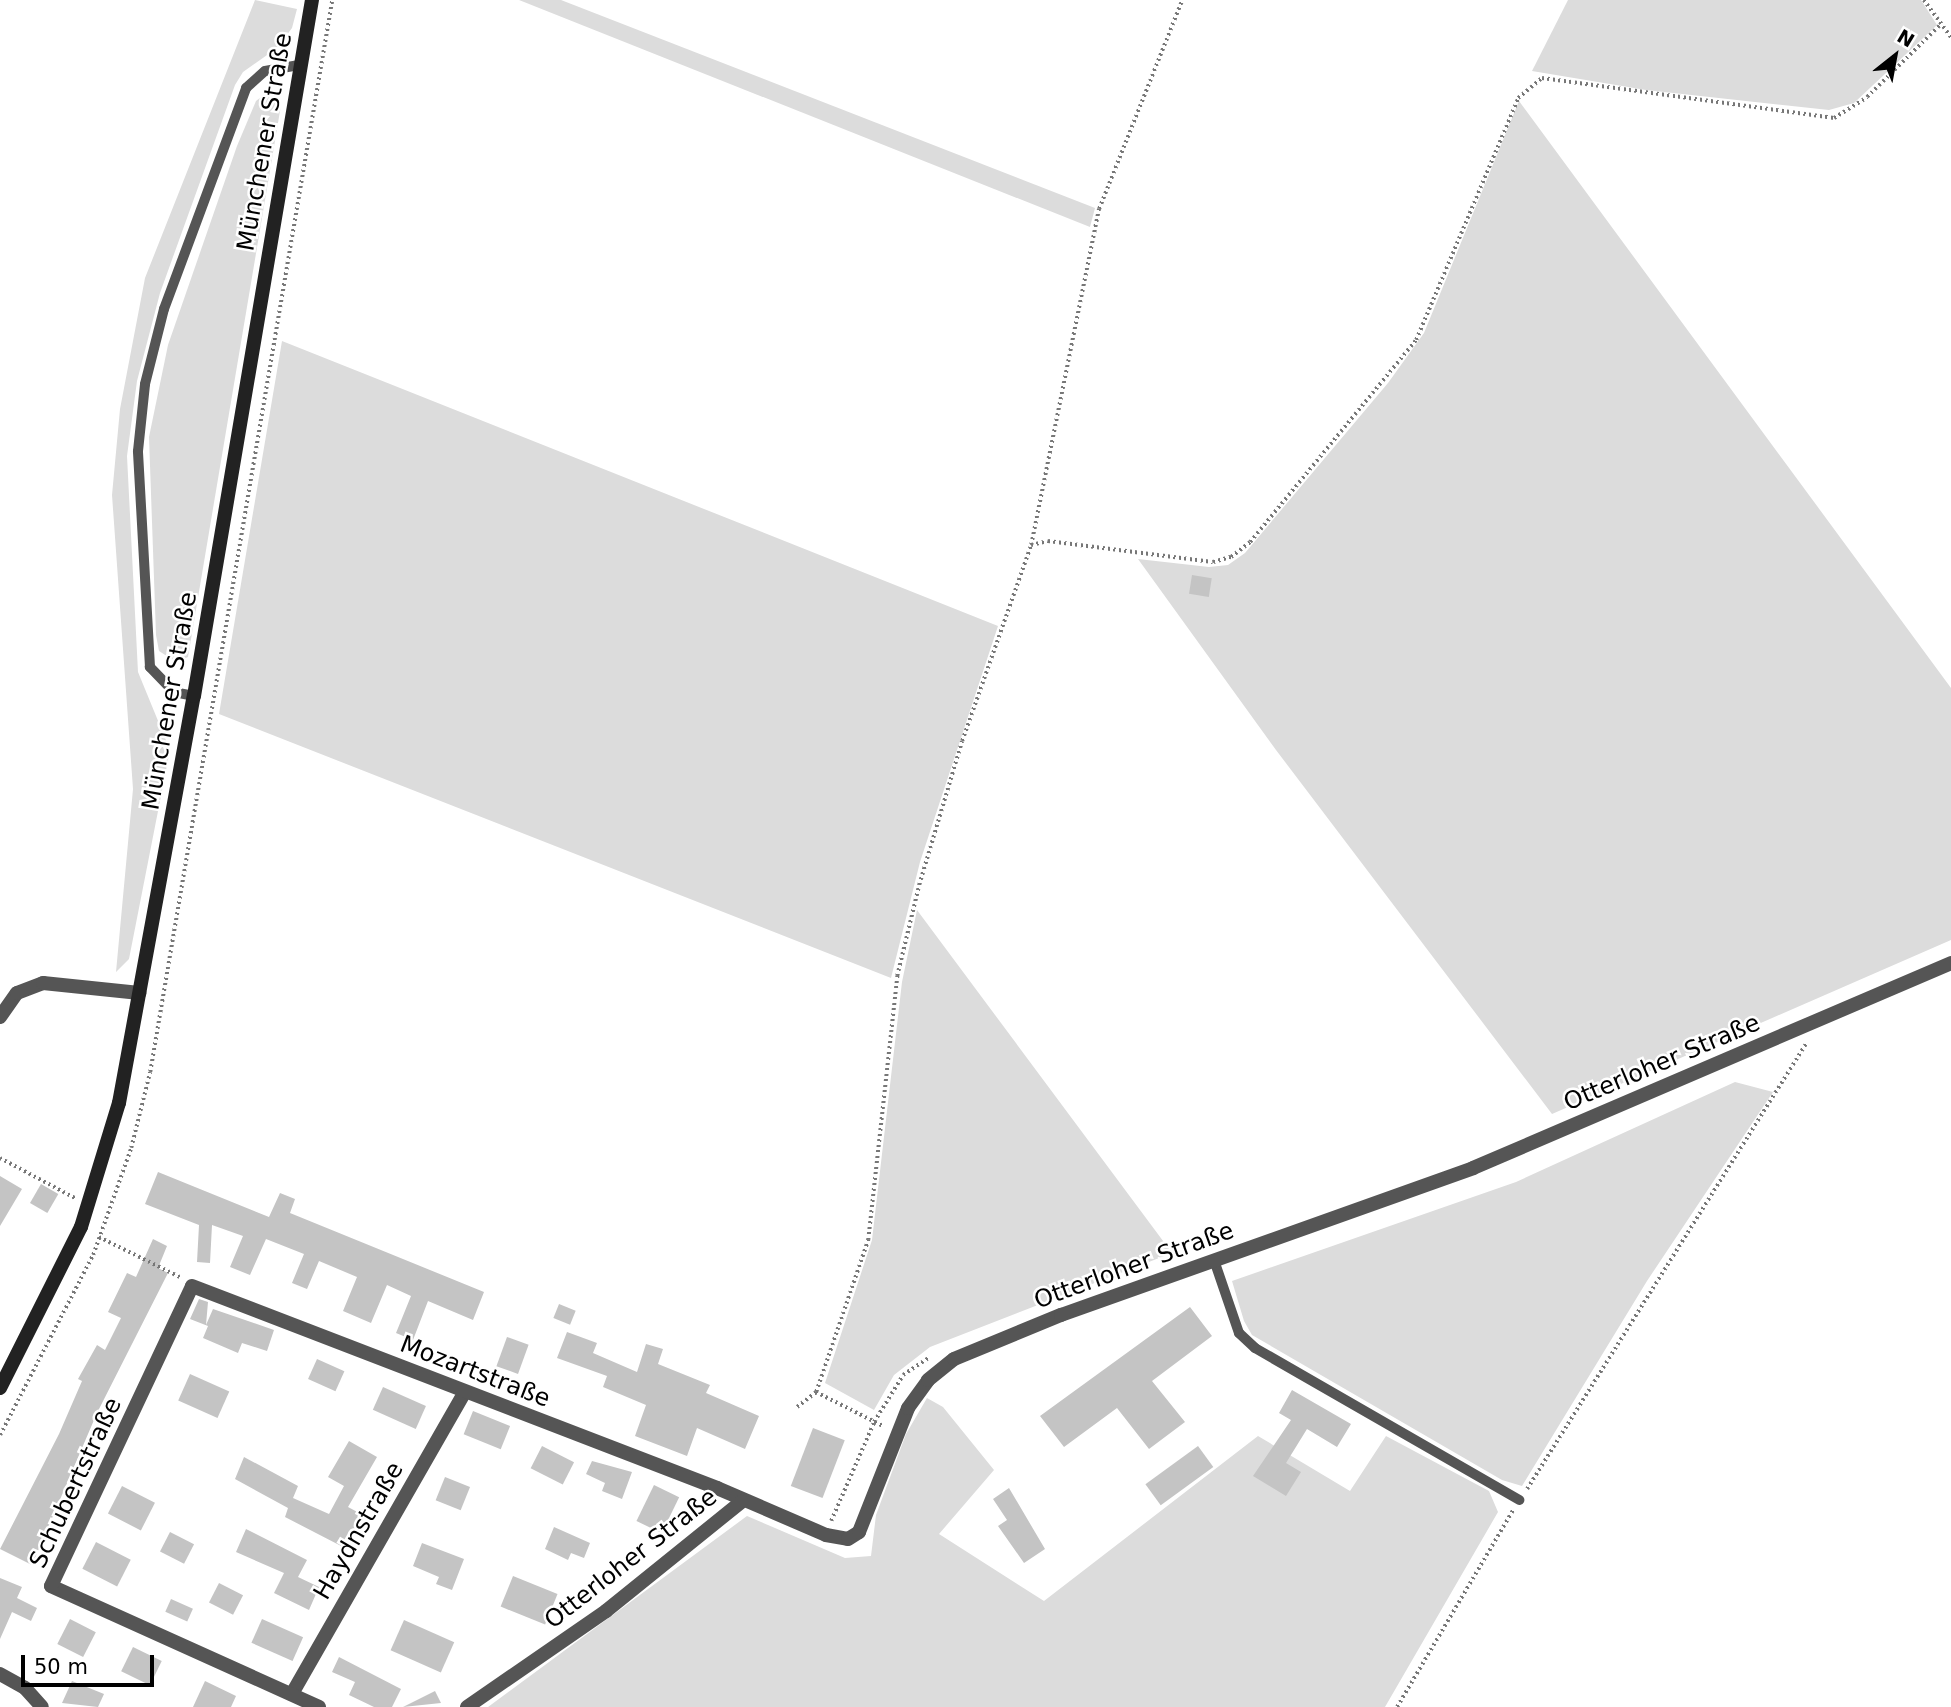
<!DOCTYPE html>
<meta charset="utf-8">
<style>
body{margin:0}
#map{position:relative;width:1951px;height:1707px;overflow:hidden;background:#fff;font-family:"DejaVu Sans",sans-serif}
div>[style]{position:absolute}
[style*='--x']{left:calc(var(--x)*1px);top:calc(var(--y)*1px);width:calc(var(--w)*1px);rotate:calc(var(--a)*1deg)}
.green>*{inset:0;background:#dcdcdc}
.building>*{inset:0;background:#c4c4c4;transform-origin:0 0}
.path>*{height:3.5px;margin-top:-1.75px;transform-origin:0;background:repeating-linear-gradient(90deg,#777 0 2px,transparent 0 5.5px)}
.lane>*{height:10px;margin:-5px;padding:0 5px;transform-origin:5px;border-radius:5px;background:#555}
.street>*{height:14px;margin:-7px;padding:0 7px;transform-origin:7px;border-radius:7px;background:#555}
.secondary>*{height:14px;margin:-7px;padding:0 7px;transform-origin:7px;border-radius:7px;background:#222}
span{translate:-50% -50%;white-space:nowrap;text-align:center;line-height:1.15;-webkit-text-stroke:5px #fff;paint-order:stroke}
.street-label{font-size:24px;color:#000}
.north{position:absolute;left:1860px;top:21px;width:70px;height:70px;-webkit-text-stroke:5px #fff;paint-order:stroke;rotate:31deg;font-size:19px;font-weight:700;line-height:28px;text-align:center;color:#000}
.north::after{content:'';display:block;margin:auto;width:24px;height:32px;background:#000;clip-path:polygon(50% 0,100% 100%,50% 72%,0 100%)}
.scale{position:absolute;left:21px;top:1655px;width:133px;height:32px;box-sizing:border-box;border:4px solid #000;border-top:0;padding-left:9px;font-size:21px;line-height:24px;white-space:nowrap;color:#000;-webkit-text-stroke:5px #fff;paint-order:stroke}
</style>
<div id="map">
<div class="green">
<div style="clip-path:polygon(255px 0,297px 9px,292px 28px,277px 48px,243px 72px,235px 85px,160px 293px,137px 381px,127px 456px,138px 672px,170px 750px,129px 959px,116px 972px,133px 789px,112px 495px,120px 409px,145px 278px)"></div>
<div style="clip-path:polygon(519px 0,561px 0,1095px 208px,1090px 227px)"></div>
<div style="clip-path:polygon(1568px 0,1921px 0,1937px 25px,1854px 103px,1829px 110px,1646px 90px,1532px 71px)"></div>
<div style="clip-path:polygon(270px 90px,277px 92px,281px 105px,188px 657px,176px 662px,159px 651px,156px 635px,149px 437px,168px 345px,237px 146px,256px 101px)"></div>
<div style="clip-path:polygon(1519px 101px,1951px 688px,1951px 940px,1552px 1114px,1276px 750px,1138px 559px,1209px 567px,1228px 565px,1245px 553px,1388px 383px,1424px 333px)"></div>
<div style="clip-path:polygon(282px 341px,998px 626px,920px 862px,891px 978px,219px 714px)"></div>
<div style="clip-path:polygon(917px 910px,1172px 1253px,930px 1347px,894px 1375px,874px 1410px,825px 1383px,872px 1240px,902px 982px)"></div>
<div style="clip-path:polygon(1735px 1082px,1773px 1092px,1647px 1281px,1522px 1486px,1502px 1480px,1252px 1335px,1244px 1321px,1232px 1281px,1516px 1182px)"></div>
<div style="clip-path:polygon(927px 1398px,943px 1407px,994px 1470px,939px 1534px,1044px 1601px,1258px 1436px,1350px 1491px,1386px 1436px,1489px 1491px,1498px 1512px,1385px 1707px,488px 1707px,747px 1516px,845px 1558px,871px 1556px,876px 1515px,906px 1434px)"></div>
</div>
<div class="building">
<div style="left:1192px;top:575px;width:20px;height:19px;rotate:9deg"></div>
<div style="clip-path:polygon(158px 1172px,269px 1217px,280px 1193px,295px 1199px,290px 1213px,484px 1292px,473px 1320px,428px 1301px,413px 1340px,396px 1333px,411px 1296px,387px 1285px,371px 1323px,343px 1311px,357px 1277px,319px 1261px,307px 1289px,292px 1283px,304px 1254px,266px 1239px,250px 1275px,230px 1267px,243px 1236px,212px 1225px,210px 1263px,197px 1262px,199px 1225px,145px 1204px)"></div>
<div style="clip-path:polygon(0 1176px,22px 1189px,0 1226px)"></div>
<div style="left:41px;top:1184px;width:20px;height:22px;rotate:30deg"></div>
<div style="clip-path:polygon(153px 1239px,167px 1246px,158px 1268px,168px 1273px,97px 1413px,32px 1565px,0 1549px,59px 1434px,82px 1381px,78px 1379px,97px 1345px,105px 1350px,121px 1318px,108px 1312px,127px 1273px,136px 1277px)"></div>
<div style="clip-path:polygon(199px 1299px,208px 1302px,206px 1325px,213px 1309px,274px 1330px,267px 1351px,242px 1343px,238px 1353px,203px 1338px,208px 1326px,190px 1319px)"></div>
<div style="left:559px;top:1304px;width:18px;height:15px;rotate:22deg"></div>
<div style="clip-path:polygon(1190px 1307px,1212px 1336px,1152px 1381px,1185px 1422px,1149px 1449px,1117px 1408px,1064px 1447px,1040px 1416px)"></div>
<div style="clip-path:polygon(567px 1332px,597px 1343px,593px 1353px,637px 1372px,646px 1344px,663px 1349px,658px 1364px,710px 1385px,706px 1393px,759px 1416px,745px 1449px,697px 1428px,687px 1456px,635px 1436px,646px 1405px,603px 1387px,607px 1376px,557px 1358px)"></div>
<div style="left:507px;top:1337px;width:23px;height:31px;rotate:20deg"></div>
<div style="left:317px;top:1359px;width:30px;height:22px;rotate:24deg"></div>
<div style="left:190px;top:1374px;width:43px;height:29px;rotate:24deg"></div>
<div style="left:383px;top:1387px;width:47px;height:25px;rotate:24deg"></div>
<div style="clip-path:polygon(1292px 1390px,1351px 1424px,1337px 1447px,1307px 1429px,1286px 1463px,1301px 1472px,1286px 1496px,1253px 1476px,1291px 1420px,1279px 1413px)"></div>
<div style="left:473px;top:1411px;width:40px;height:25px;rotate:22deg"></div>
<div style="left:813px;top:1428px;width:34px;height:62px;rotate:21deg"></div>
<div style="clip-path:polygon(349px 1441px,377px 1457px,348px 1507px,363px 1515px,345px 1548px,285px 1517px,288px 1508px,235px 1479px,244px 1457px,298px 1486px,293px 1498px,329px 1514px,344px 1486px,328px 1477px)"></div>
<div style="left:542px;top:1446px;width:36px;height:25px;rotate:27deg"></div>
<div style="left:1198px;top:1446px;width:26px;height:65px;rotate:54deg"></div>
<div style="clip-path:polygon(592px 1461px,632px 1472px,622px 1499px,602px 1491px,605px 1483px,586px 1474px)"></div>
<div style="left:445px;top:1477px;width:27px;height:25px;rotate:22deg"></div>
<div style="left:654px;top:1485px;width:28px;height:40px;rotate:26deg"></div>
<div style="left:122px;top:1486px;width:37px;height:31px;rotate:27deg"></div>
<div style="clip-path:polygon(1009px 1488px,1045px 1549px,1024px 1563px,998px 1526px,1007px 1520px,993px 1499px)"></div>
<div style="clip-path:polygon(554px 1527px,590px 1543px,584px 1558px,571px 1553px,568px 1560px,545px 1549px)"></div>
<div style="clip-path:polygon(246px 1529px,307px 1560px,298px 1577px,319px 1587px,309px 1610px,274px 1593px,284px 1573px,236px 1552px)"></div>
<div style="left:170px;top:1532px;width:27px;height:22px;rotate:27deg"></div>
<div style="left:96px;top:1542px;width:39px;height:30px;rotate:27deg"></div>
<div style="clip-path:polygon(422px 1543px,464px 1559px,452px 1590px,436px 1584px,439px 1577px,413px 1566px)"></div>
<div style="left:513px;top:1576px;width:48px;height:33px;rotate:22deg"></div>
<div style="clip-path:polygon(0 1578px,22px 1587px,17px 1598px,37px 1608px,31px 1621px,12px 1612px,0 1639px)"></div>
<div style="left:219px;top:1583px;width:27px;height:22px;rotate:27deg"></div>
<div style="left:171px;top:1599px;width:24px;height:14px;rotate:24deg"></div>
<div style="left:70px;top:1619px;width:29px;height:28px;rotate:27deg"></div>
<div style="left:262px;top:1619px;width:45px;height:26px;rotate:24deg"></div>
<div style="left:404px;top:1620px;width:55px;height:33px;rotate:24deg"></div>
<div style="left:133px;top:1647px;width:32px;height:27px;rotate:26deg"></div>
<div style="clip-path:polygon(339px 1657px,401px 1689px,392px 1707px,374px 1707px,349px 1695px,355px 1682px,332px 1672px)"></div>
<div style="clip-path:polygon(72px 1681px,104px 1694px,98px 1707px,62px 1703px)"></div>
<div style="clip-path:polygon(205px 1681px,236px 1696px,231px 1707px,193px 1707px)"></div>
<div style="clip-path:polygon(435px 1691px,441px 1703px,403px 1707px)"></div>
</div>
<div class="path">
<div style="--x:1924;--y:0;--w:46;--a:53.9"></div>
<div style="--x:1031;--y:545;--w:343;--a:-78.6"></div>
<div style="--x:1099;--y:209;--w:225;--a:-68.3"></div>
<div style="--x:0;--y:1158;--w:85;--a:28.1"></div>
<div style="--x:99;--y:1237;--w:93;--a:26.3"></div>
<div style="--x:816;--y:1392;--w:161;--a:-71.1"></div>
<div style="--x:868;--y:1240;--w:266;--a:-83.7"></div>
<div style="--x:897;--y:976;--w:94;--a:-76.4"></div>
<div style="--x:919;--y:885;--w:150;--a:-73.4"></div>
<div style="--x:962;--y:741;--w:208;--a:-70.6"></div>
<div style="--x:1031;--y:545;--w:17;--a:-13"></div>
<div style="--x:1048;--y:541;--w:166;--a:7.3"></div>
<div style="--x:1213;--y:562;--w:19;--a:-16"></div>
<div style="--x:1231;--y:557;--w:24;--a:-38"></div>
<div style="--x:1250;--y:542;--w:261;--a:-50.6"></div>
<div style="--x:1416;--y:340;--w:263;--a:-67.1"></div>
<div style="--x:1518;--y:98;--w:31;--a:-40"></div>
<div style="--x:1542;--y:78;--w:295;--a:7.8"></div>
<div style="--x:1834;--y:118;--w:39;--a:-32"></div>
<div style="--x:1867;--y:97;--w:104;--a:-44.6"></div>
<div style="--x:797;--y:1407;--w:24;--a:-38"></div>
<div style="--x:816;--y:1392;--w:75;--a:26.9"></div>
<div style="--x:0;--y:1435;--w:203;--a:-62.7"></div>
<div style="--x:93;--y:1255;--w:114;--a:-70.4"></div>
<div style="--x:131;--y:1148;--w:78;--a:-76"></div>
<div style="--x:150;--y:1072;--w:1087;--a:-80.36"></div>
<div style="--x:1527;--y:1489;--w:527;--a:-57.94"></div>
<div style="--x:831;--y:1521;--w:108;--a:-66.5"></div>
<div style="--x:874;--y:1422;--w:55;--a:-58.3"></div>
<div style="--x:903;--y:1375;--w:32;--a:-34"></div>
<div style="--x:1397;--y:1707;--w:229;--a:-59.5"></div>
</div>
<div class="lane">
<div style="--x:194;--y:696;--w:20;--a:-169"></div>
<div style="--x:174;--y:692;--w:35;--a:-134"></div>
<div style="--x:150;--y:667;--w:216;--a:-93.2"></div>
<div style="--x:138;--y:451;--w:67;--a:-84"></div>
<div style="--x:145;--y:384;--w:77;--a:-75.8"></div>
<div style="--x:164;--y:309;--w:236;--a:-69.6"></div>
<div style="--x:246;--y:88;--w:25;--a:-42"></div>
<div style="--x:265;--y:71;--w:36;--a:-10"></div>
<div style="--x:1214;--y:1260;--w:77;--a:71.1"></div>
<div style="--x:1239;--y:1333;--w:22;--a:43"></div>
<div style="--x:1255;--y:1348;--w:305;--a:29.9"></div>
</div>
<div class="street">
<div style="--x:0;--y:1017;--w:29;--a:-55"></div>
<div style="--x:17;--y:993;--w:28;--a:-21"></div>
<div style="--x:43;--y:983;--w:97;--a:5.9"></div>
<div style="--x:0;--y:1674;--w:29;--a:29"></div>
<div style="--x:25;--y:1688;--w:25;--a:48"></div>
<div style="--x:293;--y:1692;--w:346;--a:-60.2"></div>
<div style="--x:319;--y:1707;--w:294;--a:-155.7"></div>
<div style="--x:51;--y:1586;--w:331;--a:-64.8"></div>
<div style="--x:192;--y:1286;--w:563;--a:21.04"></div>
<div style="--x:717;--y:1488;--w:119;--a:23.3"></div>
<div style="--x:826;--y:1535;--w:22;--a:10"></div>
<div style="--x:848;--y:1539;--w:13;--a:-32"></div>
<div style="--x:859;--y:1532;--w:133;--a:-68.4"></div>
<div style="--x:908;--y:1408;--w:34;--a:-54"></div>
<div style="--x:928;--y:1380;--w:33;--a:-39"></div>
<div style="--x:954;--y:1359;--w:116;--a:-22.4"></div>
<div style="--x:1061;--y:1315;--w:437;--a:-19.6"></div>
<div style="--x:1473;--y:1168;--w:520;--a:-23.21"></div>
<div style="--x:467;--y:1707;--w:169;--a:-34.6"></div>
<div style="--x:606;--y:1611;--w:174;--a:-38.9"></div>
</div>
<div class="secondary">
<div style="--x:0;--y:1388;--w:180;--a:-63.3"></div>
<div style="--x:81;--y:1227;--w:130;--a:-73"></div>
<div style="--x:119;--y:1103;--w:414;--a:-79.6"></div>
<div style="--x:194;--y:696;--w:706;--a:-80.38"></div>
</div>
<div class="street-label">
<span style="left:265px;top:142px;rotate:-80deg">Münchener Straße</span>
<span style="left:170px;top:701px;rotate:-80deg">Münchener Straße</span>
<span style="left:1662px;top:1063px;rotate:-23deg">Otterloher Straße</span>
<span style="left:1134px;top:1266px;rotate:-20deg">Otterloher Straße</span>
<span style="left:475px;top:1372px;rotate:21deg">Mozartstraße</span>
<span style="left:76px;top:1483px;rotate:-65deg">Schubertstraße</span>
<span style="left:359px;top:1531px;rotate:-60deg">Haydnstraße</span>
<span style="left:631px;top:1559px;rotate:-38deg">Otterloher Straße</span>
</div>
<div class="north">N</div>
<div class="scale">50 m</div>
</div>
